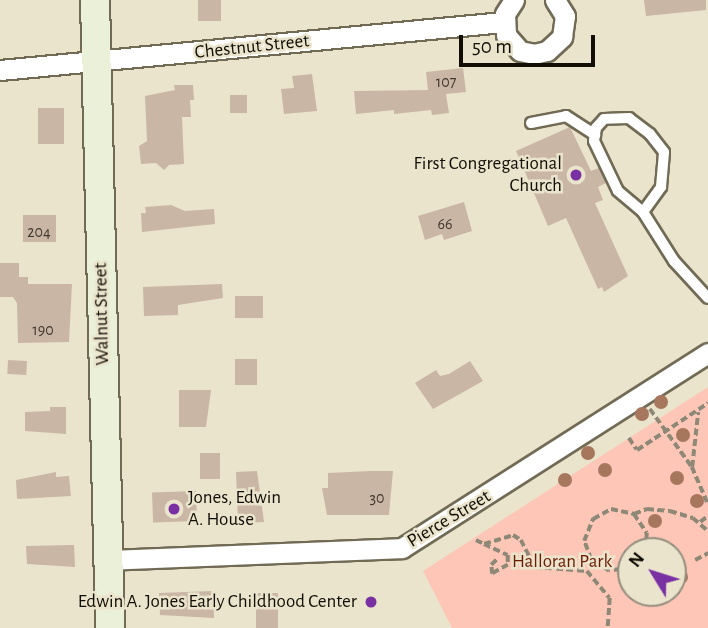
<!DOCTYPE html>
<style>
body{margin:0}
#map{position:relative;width:708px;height:628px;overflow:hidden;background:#ebe4cc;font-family:"Alegreya Sans",sans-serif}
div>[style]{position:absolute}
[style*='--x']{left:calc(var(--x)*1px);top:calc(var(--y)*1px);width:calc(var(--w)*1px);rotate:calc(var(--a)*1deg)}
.green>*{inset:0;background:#fdc6b7}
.building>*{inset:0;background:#c9b6a5;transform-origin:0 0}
.path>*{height:3.5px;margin-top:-1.75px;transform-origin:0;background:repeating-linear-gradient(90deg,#8e8877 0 7px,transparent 0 10.5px)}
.roads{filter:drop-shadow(2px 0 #716b56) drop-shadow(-2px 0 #716b56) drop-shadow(0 2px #716b56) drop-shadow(0 -2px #716b56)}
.lane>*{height:10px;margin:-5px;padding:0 5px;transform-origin:5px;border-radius:5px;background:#fff}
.street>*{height:19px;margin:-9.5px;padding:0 9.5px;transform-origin:9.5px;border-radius:9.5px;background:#fff}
.secondary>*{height:28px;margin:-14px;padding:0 14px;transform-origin:14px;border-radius:14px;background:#eaf1d8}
.trees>*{width:14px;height:14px;margin:-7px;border-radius:50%;background:#a6765d}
.dots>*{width:19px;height:19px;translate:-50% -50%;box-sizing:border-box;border:4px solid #ebe4cc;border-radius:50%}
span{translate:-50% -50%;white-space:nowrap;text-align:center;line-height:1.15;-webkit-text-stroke:5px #ebe4cc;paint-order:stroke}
.number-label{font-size:16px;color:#3f382e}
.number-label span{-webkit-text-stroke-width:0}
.street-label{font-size:19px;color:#110e06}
.poi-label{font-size:19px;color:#110e06}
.right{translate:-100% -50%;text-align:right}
.left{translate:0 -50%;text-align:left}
.park-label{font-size:19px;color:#6d1c03}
.north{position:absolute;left:617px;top:537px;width:70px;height:70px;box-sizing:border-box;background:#ebe4cc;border:2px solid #948e7d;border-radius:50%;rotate:308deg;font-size:19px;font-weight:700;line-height:28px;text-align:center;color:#110e06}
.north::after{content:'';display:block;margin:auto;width:24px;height:32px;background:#7930a3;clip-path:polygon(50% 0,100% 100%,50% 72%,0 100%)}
.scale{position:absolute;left:459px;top:35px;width:136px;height:32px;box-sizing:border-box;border:4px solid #110e06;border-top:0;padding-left:9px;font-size:21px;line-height:24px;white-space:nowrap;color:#110e06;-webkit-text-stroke:5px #ebe4cc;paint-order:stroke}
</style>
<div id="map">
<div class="green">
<div style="clip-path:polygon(evenodd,708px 387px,708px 628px,452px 628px,423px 571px,708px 387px,631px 551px,673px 551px,673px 593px,631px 593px,631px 551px)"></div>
</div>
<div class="building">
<div style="left:198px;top:0;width:23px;height:21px"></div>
<div style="clip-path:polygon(644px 0,706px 0,706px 10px,646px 16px)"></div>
<div style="clip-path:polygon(463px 68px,466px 92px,446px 94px,449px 113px,432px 115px,431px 110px,394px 114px,394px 110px,356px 114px,354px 91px,428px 90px,426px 72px)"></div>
<div style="clip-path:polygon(312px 74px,317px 111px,284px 114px,281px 89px,294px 88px,292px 76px)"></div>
<div style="clip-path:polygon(174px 85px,193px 85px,194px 100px,190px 100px,191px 117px,182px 117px,184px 164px,169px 165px,164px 170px,156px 163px,141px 164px,139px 146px,147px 141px,145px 96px,175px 90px)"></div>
<div style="left:247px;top:95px;width:18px;height:17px;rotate:90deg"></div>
<div style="left:38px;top:108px;width:26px;height:36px"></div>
<div style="clip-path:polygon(570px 127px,591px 171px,599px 168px,606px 183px,598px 187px,603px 200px,595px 203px,628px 276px,604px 292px,602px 287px,598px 289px,566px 218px,548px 226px,516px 151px)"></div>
<div style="clip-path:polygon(464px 202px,472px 231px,444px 240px,442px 234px,425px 240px,418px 216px)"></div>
<div style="clip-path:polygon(171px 205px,185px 211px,214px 209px,215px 224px,142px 232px,141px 213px,146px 213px,145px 207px)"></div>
<div style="left:56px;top:215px;width:27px;height:33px;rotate:90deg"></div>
<div style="clip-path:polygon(0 263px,19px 263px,19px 277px,28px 277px,28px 284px,72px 284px,69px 342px,18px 343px,17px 303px,13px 297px,0 297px)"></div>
<div style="clip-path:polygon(222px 284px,223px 298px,178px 305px,178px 315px,144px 316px,143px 287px)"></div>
<div style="left:235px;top:296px;width:28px;height:22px"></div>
<div style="left:235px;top:359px;width:22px;height:26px"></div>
<div style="left:8px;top:360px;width:19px;height:14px;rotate:3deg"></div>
<div style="clip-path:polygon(470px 361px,483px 381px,433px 409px,415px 383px,436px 370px,440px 376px,449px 374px)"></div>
<div style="clip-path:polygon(179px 390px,211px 390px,206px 427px,179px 427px)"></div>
<div style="clip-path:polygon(50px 407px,66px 407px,66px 434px,25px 431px,25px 412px,50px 411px)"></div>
<div style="left:200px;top:453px;width:20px;height:26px"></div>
<div style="clip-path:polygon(257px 471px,264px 522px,238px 523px,236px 472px)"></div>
<div style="clip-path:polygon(371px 471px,393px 471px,389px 515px,327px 515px,322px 488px,328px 488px,328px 473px)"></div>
<div style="clip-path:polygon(56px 472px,56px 477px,69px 476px,71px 496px,17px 499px,16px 480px)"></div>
<div style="left:196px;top:491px;width:30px;height:44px;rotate:88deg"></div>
<div style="clip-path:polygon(74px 545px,75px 567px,27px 564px,26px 546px)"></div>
<div style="clip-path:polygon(213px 591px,214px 618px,160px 615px,159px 593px)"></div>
<div style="left:256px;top:593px;width:22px;height:35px"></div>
</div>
<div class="path">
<div style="--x:650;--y:409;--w:72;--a:54.1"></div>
<div style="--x:692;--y:467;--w:55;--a:-83.8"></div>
<div style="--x:629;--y:438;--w:14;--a:56"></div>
<div style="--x:637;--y:450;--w:85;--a:-33.5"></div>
<div style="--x:692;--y:467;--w:40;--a:66.6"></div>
<div style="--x:634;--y:514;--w:14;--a:-21"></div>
<div style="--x:647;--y:509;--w:23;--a:5"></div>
<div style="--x:670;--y:511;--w:24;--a:17"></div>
<div style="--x:693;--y:518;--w:20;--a:41"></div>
<div style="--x:700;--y:522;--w:10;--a:-37"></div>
<div style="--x:476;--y:540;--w:9;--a:27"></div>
<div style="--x:484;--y:544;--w:30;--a:-17"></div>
<div style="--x:513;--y:535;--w:9;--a:32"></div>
<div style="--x:521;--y:540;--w:30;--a:63"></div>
<div style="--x:535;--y:567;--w:52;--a:4.4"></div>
<div style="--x:587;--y:571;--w:35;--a:50"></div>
<div style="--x:610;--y:598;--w:30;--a:94"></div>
<div style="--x:484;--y:544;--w:26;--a:25"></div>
<div style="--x:508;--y:555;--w:10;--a:90"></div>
<div style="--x:508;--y:565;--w:18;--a:151"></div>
<div style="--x:492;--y:574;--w:9;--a:-96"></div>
<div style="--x:491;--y:565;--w:8;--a:-45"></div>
<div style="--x:695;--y:560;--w:15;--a:-28"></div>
<div style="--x:631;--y:568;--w:22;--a:172"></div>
<div style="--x:609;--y:571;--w:21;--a:-149"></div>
<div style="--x:591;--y:560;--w:20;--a:-110"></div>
<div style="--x:584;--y:541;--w:24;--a:-68"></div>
<div style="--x:593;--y:519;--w:21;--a:-29"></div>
<div style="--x:611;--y:509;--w:24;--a:12"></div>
<div style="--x:634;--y:514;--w:23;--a:56"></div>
<div style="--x:647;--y:533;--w:18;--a:93"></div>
</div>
<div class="roads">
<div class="lane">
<div style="--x:531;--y:123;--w:36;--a:-11"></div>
<div style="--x:566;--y:116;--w:35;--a:33"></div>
<div style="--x:643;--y:212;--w:31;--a:-54"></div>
<div style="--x:661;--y:187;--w:35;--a:-85"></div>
<div style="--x:664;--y:152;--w:23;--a:-128"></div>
<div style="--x:650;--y:134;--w:26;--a:-143"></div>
<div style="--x:629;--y:118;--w:25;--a:178"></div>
<div style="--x:604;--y:119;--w:12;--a:132"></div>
<div style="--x:596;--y:128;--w:13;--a:99"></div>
<div style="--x:594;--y:141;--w:55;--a:64.4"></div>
<div style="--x:618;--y:191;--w:33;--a:40"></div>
<div style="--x:643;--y:212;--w:58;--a:57.7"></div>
<div style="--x:674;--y:261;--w:50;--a:47.4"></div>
</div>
<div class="street">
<div style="--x:514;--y:0;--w:17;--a:123"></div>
<div style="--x:505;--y:14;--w:21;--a:87"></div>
<div style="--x:506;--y:35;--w:21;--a:49"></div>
<div style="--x:520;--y:51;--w:14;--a:12"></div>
<div style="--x:534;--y:54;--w:13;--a:-13"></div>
<div style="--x:547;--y:51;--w:21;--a:-43"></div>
<div style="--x:562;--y:37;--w:21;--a:-82"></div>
<div style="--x:565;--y:16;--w:19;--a:-122"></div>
<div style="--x:0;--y:70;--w:505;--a:-5.45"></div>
<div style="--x:107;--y:560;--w:295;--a:-2.3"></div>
<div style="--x:402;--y:548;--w:363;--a:-32.5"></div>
</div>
<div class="secondary">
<div style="--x:95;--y:0;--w:628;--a:88.63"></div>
</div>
</div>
<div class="trees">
<div style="left:661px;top:402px"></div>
<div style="left:642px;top:414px"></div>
<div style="left:683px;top:435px"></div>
<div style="left:588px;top:453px"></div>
<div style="left:605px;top:470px"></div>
<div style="left:677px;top:478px"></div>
<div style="left:565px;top:480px"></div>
<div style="left:697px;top:501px"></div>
<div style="left:655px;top:521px"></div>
<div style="left:681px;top:577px"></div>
</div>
<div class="dots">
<div style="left:576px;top:175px;background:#7930a3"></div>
<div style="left:174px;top:509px;background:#7930a3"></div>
<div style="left:371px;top:602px;background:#7930a3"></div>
</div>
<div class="number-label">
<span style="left:446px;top:82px">107</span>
<span style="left:445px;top:224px">66</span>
<span style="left:39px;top:232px">204</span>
<span style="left:43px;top:330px">190</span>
<span style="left:377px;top:498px">30</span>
</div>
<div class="street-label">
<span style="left:252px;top:47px;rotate:-6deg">Chestnut Street</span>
<span style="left:102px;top:314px;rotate:-91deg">Walnut Street</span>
<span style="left:449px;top:519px;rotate:-31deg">Pierce Street</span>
</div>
<div class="poi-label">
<span class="right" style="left:562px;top:175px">First Congregational<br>Church</span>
<span class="left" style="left:188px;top:509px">Jones, Edwin<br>A. House</span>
<span class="right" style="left:357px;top:602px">Edwin A. Jones Early Childhood Center</span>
</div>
<div class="park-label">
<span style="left:562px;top:562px">Halloran Park</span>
</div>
<div class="north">N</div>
<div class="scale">50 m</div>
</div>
